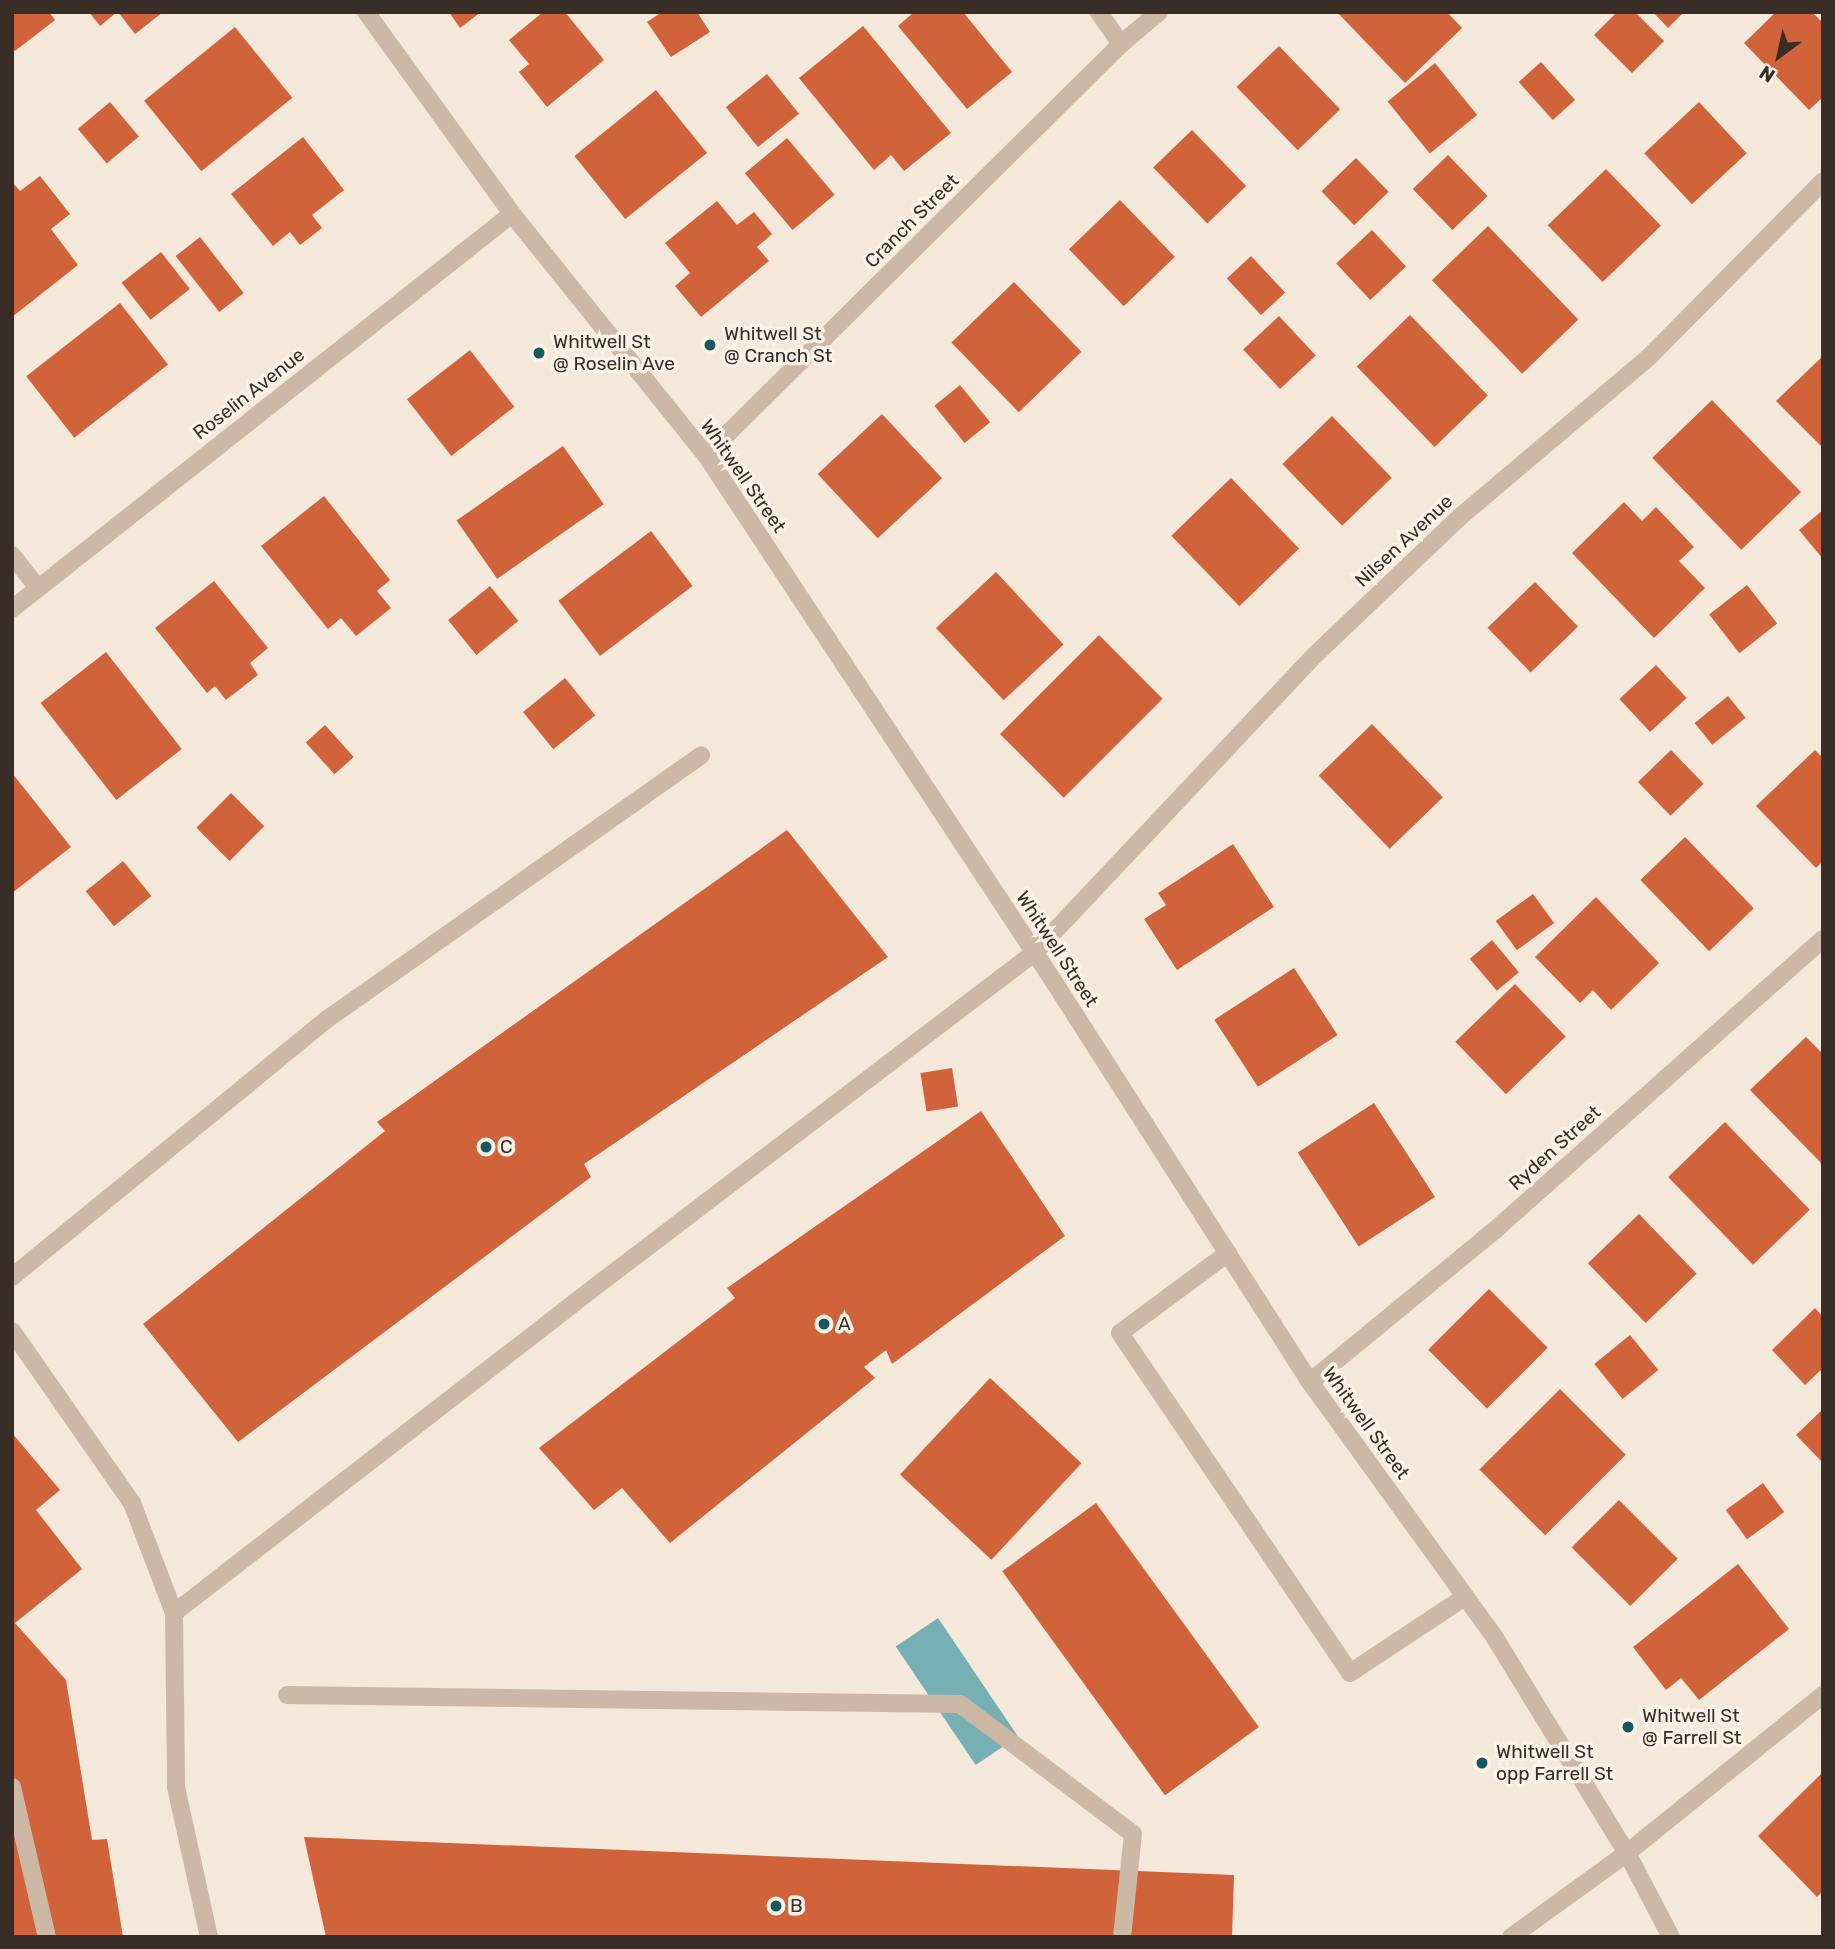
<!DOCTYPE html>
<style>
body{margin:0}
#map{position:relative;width:1835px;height:1949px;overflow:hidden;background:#f4e8da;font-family:Rubik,sans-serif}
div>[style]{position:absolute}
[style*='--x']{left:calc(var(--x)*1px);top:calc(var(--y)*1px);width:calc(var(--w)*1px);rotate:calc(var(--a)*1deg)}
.water>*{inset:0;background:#76afb4;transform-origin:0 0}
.building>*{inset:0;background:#d1633b;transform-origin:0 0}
.service>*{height:18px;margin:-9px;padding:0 9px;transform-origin:9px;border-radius:9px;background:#cdb8a5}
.minor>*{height:18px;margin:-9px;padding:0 9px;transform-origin:9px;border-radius:9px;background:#cdb8a5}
.tertiary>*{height:18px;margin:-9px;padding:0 9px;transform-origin:9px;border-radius:9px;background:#cdb8a5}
.dots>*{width:19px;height:19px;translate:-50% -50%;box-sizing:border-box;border:4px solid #fbf2e7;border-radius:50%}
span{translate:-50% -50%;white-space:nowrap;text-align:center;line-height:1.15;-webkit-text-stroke:7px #fbf2e7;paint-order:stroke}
.street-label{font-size:19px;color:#382d27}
.poi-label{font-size:19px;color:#382d27}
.left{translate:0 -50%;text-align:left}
.frame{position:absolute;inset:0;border:14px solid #382d27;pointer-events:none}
.north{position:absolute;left:1744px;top:21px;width:70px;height:70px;-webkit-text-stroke:5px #fbf2e7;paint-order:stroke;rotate:213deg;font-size:19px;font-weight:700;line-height:28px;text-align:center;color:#382d27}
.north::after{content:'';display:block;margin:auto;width:24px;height:32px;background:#382d27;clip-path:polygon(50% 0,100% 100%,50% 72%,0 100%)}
</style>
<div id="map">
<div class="water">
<div style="left:938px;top:1618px;width:143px;height:51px;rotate:56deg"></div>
</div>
<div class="building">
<div style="clip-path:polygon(12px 12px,49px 12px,55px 20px,15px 51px,12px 47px)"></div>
<div style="clip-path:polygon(89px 12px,117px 12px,100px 26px)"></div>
<div style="clip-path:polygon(118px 12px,163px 12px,135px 34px)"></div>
<div style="clip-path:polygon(449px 12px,481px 12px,460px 28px)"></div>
<div style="clip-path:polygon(543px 12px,565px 12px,604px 60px,547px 107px,519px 72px,529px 64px,509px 40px)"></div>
<div style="clip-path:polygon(662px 12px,697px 12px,710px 32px,671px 57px,647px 22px)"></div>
<div style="clip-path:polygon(914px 12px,963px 12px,1012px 72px,967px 109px,898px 26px)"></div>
<div style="clip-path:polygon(1337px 12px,1447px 12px,1462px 28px,1405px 83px)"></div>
<div style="clip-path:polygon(1617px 12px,1635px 12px,1664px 41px,1632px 73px,1594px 35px)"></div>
<div style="clip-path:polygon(1653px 12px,1684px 12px,1668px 28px)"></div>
<div style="clip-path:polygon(1776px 12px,1812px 12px,1823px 23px,1823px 97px,1809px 110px,1744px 43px)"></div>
<div style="clip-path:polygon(863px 26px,951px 133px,904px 171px,891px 155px,874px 170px,799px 78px)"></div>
<div style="left:235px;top:27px;width:91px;height:117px;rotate:51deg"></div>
<div style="left:1279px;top:46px;width:88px;height:59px;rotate:46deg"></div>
<div style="left:1541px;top:62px;width:51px;height:30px;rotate:48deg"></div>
<div style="left:1435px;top:63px;width:67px;height:61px;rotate:51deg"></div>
<div style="left:767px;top:74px;width:51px;height:53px;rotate:51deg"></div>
<div style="left:656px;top:90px;width:81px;height:105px;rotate:51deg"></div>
<div style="left:110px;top:102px;width:45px;height:42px;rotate:50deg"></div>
<div style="left:1699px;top:102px;width:70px;height:75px;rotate:47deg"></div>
<div style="left:1192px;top:130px;width:78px;height:54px;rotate:46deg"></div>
<div style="clip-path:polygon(303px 137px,344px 190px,312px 215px,322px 228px,300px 245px,290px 232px,273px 246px,231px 194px)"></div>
<div style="left:787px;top:138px;width:74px;height:55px;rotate:50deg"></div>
<div style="left:1448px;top:155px;width:57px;height:49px;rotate:46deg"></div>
<div style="left:1356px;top:158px;width:47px;height:48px;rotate:46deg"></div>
<div style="left:1606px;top:169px;width:79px;height:81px;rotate:46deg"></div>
<div style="clip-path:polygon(40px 176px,70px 214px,51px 229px,78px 265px,12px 317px,12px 182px,20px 191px)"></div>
<div style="left:1120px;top:200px;width:79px;height:71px;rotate:46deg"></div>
<div style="clip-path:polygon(717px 201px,737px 225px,754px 212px,772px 234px,757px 247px,769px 261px,701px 317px,675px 286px,690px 273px,665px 243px)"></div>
<div style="left:1488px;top:226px;width:130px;height:78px;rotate:46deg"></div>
<div style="left:1372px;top:230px;width:50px;height:49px;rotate:47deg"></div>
<div style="left:200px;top:237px;width:71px;height:31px;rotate:52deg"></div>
<div style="left:161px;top:252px;width:47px;height:50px;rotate:52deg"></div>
<div style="left:1251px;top:256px;width:50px;height:33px;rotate:47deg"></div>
<div style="left:1014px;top:282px;width:97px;height:87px;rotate:46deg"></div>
<div style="left:120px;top:303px;width:78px;height:119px;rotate:52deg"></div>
<div style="left:1410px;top:315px;width:112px;height:74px;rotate:46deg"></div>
<div style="left:1279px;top:316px;width:54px;height:49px;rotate:47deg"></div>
<div style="left:470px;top:350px;width:72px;height:80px;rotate:52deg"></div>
<div style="clip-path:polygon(1823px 356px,1823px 448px,1776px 401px)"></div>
<div style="left:960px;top:385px;width:48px;height:33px;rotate:51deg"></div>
<div style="left:1712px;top:400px;width:128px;height:83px;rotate:46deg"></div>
<div style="left:882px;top:414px;width:88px;height:88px;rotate:47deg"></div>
<div style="left:1332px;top:416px;width:86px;height:69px;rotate:46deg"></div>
<div style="left:563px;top:446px;width:71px;height:130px;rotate:55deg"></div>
<div style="left:1231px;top:478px;width:98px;height:83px;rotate:46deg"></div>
<div style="clip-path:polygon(324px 496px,390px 580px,377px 591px,391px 608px,356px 636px,341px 618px,328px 629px,261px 546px)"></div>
<div style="clip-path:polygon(1624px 502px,1642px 521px,1656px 507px,1694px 547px,1679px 561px,1705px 588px,1654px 638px,1572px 553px)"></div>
<div style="clip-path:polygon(1823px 510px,1823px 559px,1799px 530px)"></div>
<div style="left:651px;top:531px;width:69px;height:116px;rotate:53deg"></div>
<div style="left:996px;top:572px;width:99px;height:82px;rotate:47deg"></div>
<div style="clip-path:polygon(214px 581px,268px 648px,250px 663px,258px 675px,226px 700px,215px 686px,207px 693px,155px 628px)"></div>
<div style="left:1535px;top:582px;width:62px;height:66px;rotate:46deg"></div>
<div style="left:1747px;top:585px;width:49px;height:48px;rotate:52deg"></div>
<div style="left:490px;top:586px;width:45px;height:54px;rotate:51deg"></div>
<div style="left:1099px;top:635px;width:90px;height:140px;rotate:45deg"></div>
<div style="left:106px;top:652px;width:123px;height:83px;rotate:52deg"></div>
<div style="left:1656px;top:665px;width:45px;height:50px;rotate:47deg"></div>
<div style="left:565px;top:678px;width:48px;height:54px;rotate:51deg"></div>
<div style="left:1728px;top:696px;width:28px;height:43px;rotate:51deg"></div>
<div style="left:1372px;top:724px;width:102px;height:74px;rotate:46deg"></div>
<div style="left:325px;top:725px;width:43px;height:26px;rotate:48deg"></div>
<div style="left:1671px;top:750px;width:47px;height:46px;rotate:46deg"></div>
<div style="clip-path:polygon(1815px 750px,1823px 758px,1823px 861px,1816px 868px,1756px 806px)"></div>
<div style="clip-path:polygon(12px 773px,71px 847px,12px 893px)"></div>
<div style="left:231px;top:793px;width:47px;height:49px;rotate:45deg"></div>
<div style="clip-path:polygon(787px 830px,888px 957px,584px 1164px,591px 1177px,238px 1442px,143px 1324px,385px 1131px,377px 1122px)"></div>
<div style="left:1685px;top:837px;width:99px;height:62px;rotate:46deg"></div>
<div style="clip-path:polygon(1233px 844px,1274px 907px,1177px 970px,1144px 919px,1166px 905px,1158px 893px)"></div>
<div style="left:123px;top:861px;width:45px;height:48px;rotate:51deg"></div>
<div style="left:1533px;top:894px;width:36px;height:46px;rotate:54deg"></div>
<div style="clip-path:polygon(1596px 897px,1659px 963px,1611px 1010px,1593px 990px,1580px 1003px,1535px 957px)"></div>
<div style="left:1492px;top:940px;width:42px;height:29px;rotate:50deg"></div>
<div style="left:1294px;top:968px;width:80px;height:95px;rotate:57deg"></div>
<div style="left:1515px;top:984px;width:73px;height:83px;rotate:46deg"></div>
<div style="clip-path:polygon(1806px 1037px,1823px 1054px,1823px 1165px,1750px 1090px)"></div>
<div style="left:952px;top:1068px;width:39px;height:32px;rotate:81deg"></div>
<div style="left:1374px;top:1103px;width:112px;height:91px;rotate:57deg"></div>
<div style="clip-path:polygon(981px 1111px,1065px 1236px,892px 1364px,886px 1350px,864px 1367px,875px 1378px,670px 1543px,622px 1488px,594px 1510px,539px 1448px,735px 1298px,727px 1288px)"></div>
<div style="left:1725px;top:1122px;width:122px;height:79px;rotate:46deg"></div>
<div style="left:1639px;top:1214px;width:83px;height:71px;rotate:46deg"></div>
<div style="left:1489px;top:1289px;width:83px;height:86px;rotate:45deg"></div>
<div style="clip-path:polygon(1815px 1308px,1823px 1317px,1823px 1368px,1805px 1385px,1772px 1350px)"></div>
<div style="left:1630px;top:1335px;width:45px;height:46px;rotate:51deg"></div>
<div style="left:990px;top:1378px;width:125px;height:132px;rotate:43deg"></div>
<div style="left:1560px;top:1389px;width:93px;height:114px;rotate:45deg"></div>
<div style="clip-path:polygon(1823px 1409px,1823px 1463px,1796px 1435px)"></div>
<div style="clip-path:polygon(12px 1433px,60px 1490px,36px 1510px,82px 1569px,15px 1623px,66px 1680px,92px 1840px,107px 1839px,123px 1937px,12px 1937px)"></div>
<div style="left:1763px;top:1483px;width:36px;height:46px;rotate:54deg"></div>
<div style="left:1619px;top:1500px;width:83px;height:67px;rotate:45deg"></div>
<div style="left:1096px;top:1503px;width:277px;height:116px;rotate:54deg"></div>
<div style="clip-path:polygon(1738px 1564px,1789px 1629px,1699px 1700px,1681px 1678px,1666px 1690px,1633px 1647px)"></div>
<div style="clip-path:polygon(1823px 1772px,1823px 1891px,1817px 1897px,1758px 1836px)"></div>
<div style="clip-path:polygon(304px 1837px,1234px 1875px,1232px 1937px,326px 1937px)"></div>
</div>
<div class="service">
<div style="--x:1228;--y:1253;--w:134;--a:143.5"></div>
<div style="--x:1120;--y:1333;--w:410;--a:55.9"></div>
<div style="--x:1350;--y:1673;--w:138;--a:-33.5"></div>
<div style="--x:12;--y:1277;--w:406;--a:-39.3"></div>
<div style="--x:326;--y:1020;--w:459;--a:-35.2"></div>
<div style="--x:12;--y:1331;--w:210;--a:55.1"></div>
<div style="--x:132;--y:1503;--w:118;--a:69.1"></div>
<div style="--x:174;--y:1613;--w:174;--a:89.3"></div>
<div style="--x:176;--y:1787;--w:154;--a:77.6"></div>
<div style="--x:174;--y:1613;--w:539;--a:-37.76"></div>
<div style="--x:600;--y:1283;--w:545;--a:-37.25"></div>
<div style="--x:287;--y:1695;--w:673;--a:0.77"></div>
<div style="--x:960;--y:1704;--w:216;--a:36.9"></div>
<div style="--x:1133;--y:1834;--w:104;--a:96.1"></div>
<div style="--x:12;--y:1787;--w:154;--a:76.9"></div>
<div style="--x:1511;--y:1937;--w:143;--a:-35.9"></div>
</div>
<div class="minor">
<div style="--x:1121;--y:44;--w:50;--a:-40.1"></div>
<div style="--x:706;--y:455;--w:584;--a:-44.72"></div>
<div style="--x:1121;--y:44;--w:39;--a:-125"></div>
<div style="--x:12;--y:555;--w:41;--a:52"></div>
<div style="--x:12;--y:609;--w:637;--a:-38.31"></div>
<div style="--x:1034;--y:953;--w:412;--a:-46.7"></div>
<div style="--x:1317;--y:653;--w:199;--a:-43.6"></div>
<div style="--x:1461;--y:516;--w:248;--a:-40.2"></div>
<div style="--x:1650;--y:356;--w:246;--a:-45.3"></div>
<div style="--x:1310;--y:1382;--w:239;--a:-39.4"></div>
<div style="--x:1495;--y:1230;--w:438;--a:-41.6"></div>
<div style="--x:1627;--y:1853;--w:252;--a:-38.9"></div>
</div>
<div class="tertiary">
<div style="--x:366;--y:12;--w:249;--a:54.1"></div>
<div style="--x:512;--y:214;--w:309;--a:51.2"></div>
<div style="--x:706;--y:455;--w:635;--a:56.56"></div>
<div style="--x:1056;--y:985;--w:471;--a:57.4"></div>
<div style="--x:1310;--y:1382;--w:316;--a:54.1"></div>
<div style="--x:1495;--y:1638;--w:252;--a:58.5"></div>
<div style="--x:1627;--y:1853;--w:95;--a:62.4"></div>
</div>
<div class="dots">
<div style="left:710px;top:345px;background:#18575e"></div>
<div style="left:539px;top:353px;background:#18575e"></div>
<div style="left:486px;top:1147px;background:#18575e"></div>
<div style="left:824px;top:1324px;background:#18575e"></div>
<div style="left:1628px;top:1727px;background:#18575e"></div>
<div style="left:1482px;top:1763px;background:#18575e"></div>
<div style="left:776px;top:1906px;background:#18575e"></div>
</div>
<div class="street-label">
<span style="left:912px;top:221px;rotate:-45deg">Cranch Street</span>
<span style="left:249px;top:394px;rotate:-38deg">Roselin Avenue</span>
<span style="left:743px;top:476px;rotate:55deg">Whitwell Street</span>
<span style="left:1404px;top:541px;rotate:-43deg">Nilsen Avenue</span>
<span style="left:1057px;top:949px;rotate:57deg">Whitwell Street</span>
<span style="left:1555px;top:1148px;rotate:-42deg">Ryden Street</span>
<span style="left:1366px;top:1423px;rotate:54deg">Whitwell Street</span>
</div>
<div class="poi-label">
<span class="left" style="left:724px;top:345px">Whitwell St<br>@ Cranch St</span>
<span class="left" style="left:553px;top:353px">Whitwell St<br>@ Roselin Ave</span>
<span class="left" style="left:500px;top:1147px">C</span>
<span class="left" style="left:838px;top:1324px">A</span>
<span class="left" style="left:1642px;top:1727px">Whitwell St<br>@ Farrell St</span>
<span class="left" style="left:1496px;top:1763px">Whitwell St<br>opp Farrell St</span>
<span class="left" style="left:790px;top:1906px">B</span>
</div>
<div class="frame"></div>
<div class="north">N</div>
</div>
